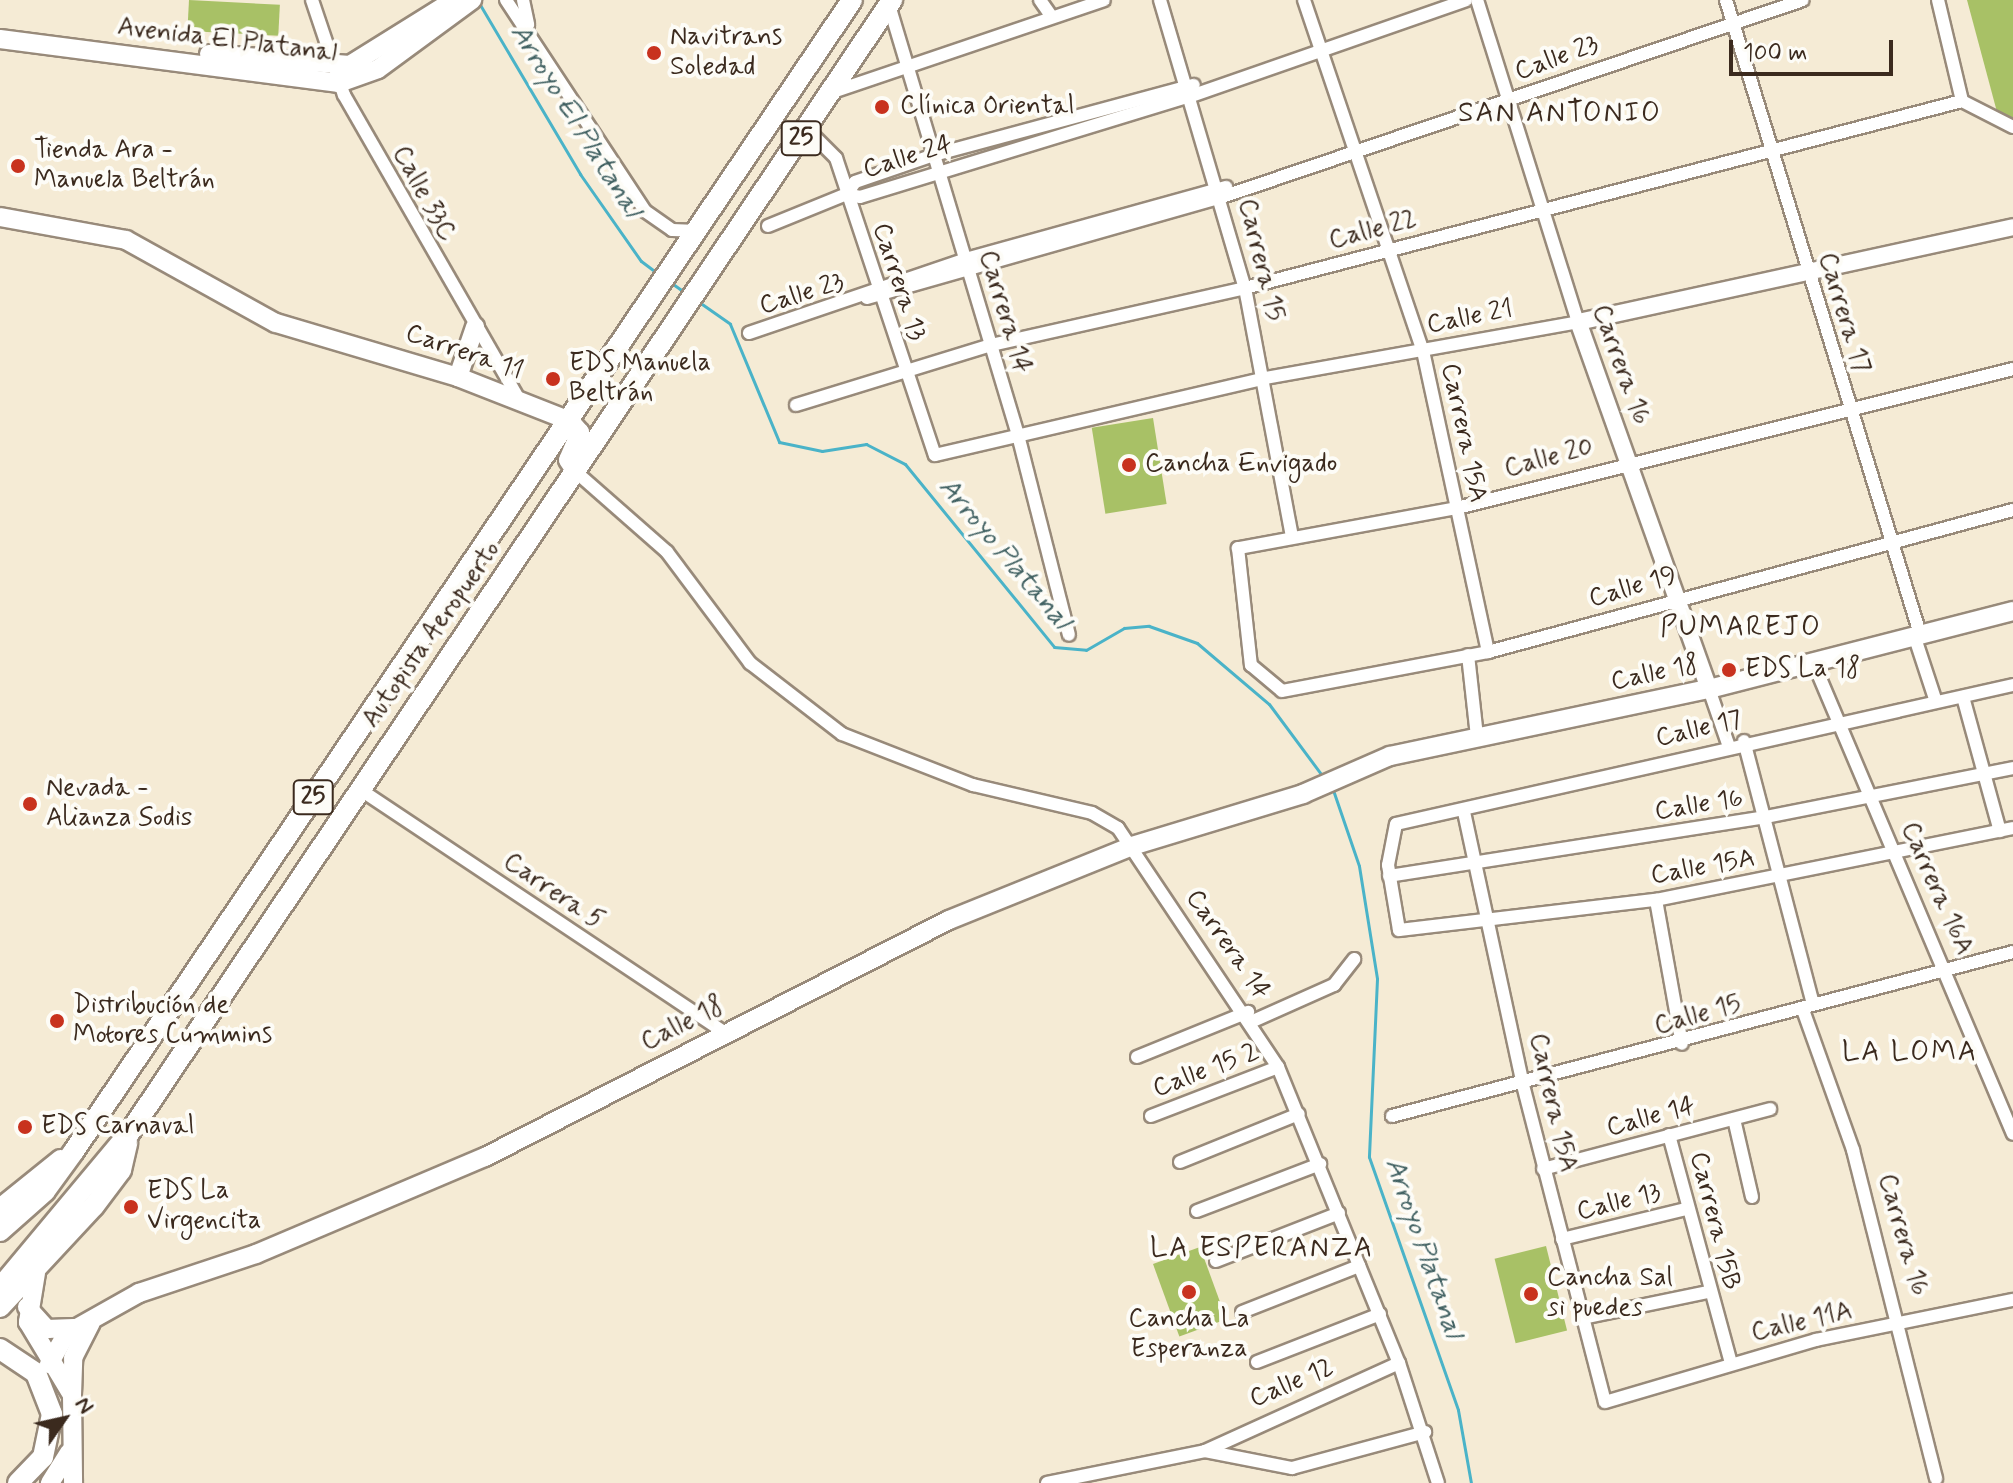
<!DOCTYPE html>
<meta charset="utf-8">
<style>
body{margin:0}
#map{position:relative;width:2013px;height:1483px;overflow:hidden;background:#f5ebd5;font-family:Mynerve,sans-serif}
div>[style]{position:absolute}
[style*='--x']{left:calc(var(--x)*1px);top:calc(var(--y)*1px);width:calc(var(--w)*1px);rotate:calc(var(--a)*1deg)}
.green>*{inset:0;background:#a8c166;transform-origin:0 0}
.stream>*{height:3px;margin:-1.5px;padding:0 1.5px;transform-origin:1.5px;border-radius:1.5px;background:#4ab3c8}
.roads{filter:drop-shadow(2px 0 #988a7a) drop-shadow(-2px 0 #988a7a) drop-shadow(0 2px #988a7a) drop-shadow(0 -2px #988a7a)}
.minor>*{height:12px;margin:-6px;padding:0 6px;transform-origin:6px;border-radius:6px;background:#fff}
.tertiary>*{height:16px;margin:-8px;padding:0 8px;transform-origin:8px;border-radius:8px;background:#fff}
.secondary>*{height:18px;margin:-9px;padding:0 9px;transform-origin:9px;border-radius:9px;background:#fff}
.trunk>*{height:20px;margin:-10px;padding:0 10px;transform-origin:10px;border-radius:10px;background:#fff}
.dots>*{width:22px;height:22px;translate:-50% -50%;box-sizing:border-box;border:4px solid #fdfcf7;border-radius:50%}
span{translate:-50% -50%;white-space:nowrap;text-align:center;line-height:1.15;-webkit-text-stroke:8px #fdfcf7;paint-order:stroke}
.shield-label span{padding:2px 6px;background:#fdfcf7;border:2px solid;border-radius:6px;-webkit-text-stroke-width:0}
.shield-label{font-size:24px;color:#3b2a1e;font-weight:700}
.poi-label{font-size:26px;color:#3b2a1e}
.left{translate:0 -50%;text-align:left}
.street-label{font-size:26px;color:#3b2a1e}
.neighbourhood-label{font-size:28px;color:#3b2a1e;letter-spacing:2px}
.water-label{font-size:28px;color:#416162;font-style:italic}
.north{position:absolute;left:24px;top:1379px;width:80px;height:80px;-webkit-text-stroke:6px #fdfcf7;paint-order:stroke;rotate:56deg;font-size:22px;font-weight:700;line-height:32px;text-align:center;color:#3b2a1e}
.north::after{content:'';display:block;margin:auto;width:28px;height:36px;background:#3b2a1e;clip-path:polygon(50% 0,100% 100%,50% 72%,0 100%)}
.scale{position:absolute;left:1729px;top:40px;width:164px;height:36px;box-sizing:border-box;border:4px solid #3b2a1e;border-top:0;padding-left:10px;font-size:24px;line-height:28px;white-space:nowrap;color:#3b2a1e;-webkit-text-stroke:6px #fdfcf7;paint-order:stroke}
</style>
<div id="map">
<div class="green">
<div style="left:189px;top:0;width:91px;height:31px;rotate:3deg"></div>
<div style="clip-path:polygon(1967px 0,2013px 0,2013px 120px,1997px 112px)"></div>
<div style="left:1153px;top:418px;width:87px;height:62px;rotate:81deg"></div>
<div style="left:1546px;top:1246px;width:87px;height:53px;rotate:76deg"></div>
<div style="left:1200px;top:1247px;width:77px;height:50px;rotate:70deg"></div>
</div>
<div class="stream">
<div style="--x:479;--y:3;--w:199;--a:59.4"></div>
<div style="--x:580;--y:174;--w:106;--a:55"></div>
<div style="--x:641;--y:261;--w:20;--a:37"></div>
<div style="--x:670;--y:282;--w:19;--a:35"></div>
<div style="--x:699;--y:302;--w:38;--a:35"></div>
<div style="--x:730;--y:324;--w:128;--a:67.4"></div>
<div style="--x:779;--y:442;--w:44;--a:11.8"></div>
<div style="--x:822;--y:451;--w:45;--a:-9"></div>
<div style="--x:866;--y:444;--w:44;--a:27.1"></div>
<div style="--x:905;--y:464;--w:236;--a:50.8"></div>
<div style="--x:1054;--y:647;--w:32;--a:5"></div>
<div style="--x:1086;--y:650;--w:44;--a:-30.1"></div>
<div style="--x:1124;--y:628;--w:25;--a:-5"></div>
<div style="--x:1149;--y:626;--w:51;--a:19.5"></div>
<div style="--x:1197;--y:643;--w:94;--a:40.3"></div>
<div style="--x:1269;--y:704;--w:92;--a:53.4"></div>
<div style="--x:1332;--y:787;--w:83;--a:71.1"></div>
<div style="--x:1359;--y:866;--w:114;--a:80.9"></div>
<div style="--x:1377;--y:979;--w:178;--a:92.6"></div>
<div style="--x:1369;--y:1157;--w:268;--a:70.6"></div>
<div style="--x:1458;--y:1410;--w:74;--a:79.9"></div>
</div>
<div class="roads">
<div class="minor">
<div style="--x:312;--y:0;--w:100;--a:71.4"></div>
<div style="--x:344;--y:95;--w:349;--a:60.1"></div>
<div style="--x:506;--y:0;--w:253;--a:56.6"></div>
<div style="--x:645;--y:211;--w:33;--a:35"></div>
<div style="--x:672;--y:230;--w:25;--a:2"></div>
<div style="--x:523;--y:0;--w:25;--a:78"></div>
<div style="--x:1040;--y:0;--w:19;--a:55"></div>
<div style="--x:1160;--y:0;--w:300;--a:73.6"></div>
<div style="--x:1245;--y:288;--w:253;--a:79.3"></div>
<div style="--x:1304;--y:0;--w:371;--a:71.3"></div>
<div style="--x:1423;--y:351;--w:308;--a:77.8"></div>
<div style="--x:1726;--y:0;--w:666;--a:72.98"></div>
<div style="--x:1938;--y:0;--w:104;--a:76.6"></div>
<div style="--x:1962;--y:101;--w:57;--a:27"></div>
<div style="--x:889;--y:5;--w:449;--a:73.3"></div>
<div style="--x:1018;--y:435;--w:206;--a:75.7"></div>
<div style="--x:830;--y:93;--w:289;--a:-18.7"></div>
<div style="--x:807;--y:129;--w:41;--a:45"></div>
<div style="--x:836;--y:158;--w:313;--a:71.6"></div>
<div style="--x:935;--y:455;--w:339;--a:-13.1"></div>
<div style="--x:1265;--y:378;--w:318;--a:-10.1"></div>
<div style="--x:1578;--y:322;--w:337;--a:-107.4"></div>
<div style="--x:847;--y:194;--w:13;--a:13"></div>
<div style="--x:860;--y:197;--w:346;--a:-17"></div>
<div style="--x:1191;--y:96;--w:291;--a:-19.2"></div>
<div style="--x:847;--y:194;--w:14;--a:-56"></div>
<div style="--x:855;--y:182;--w:83;--a:-18.9"></div>
<div style="--x:934;--y:155;--w:269;--a:-15.1"></div>
<div style="--x:768;--y:226;--w:85;--a:-22.1"></div>
<div style="--x:867;--y:298;--w:369;--a:-15.9"></div>
<div style="--x:1222;--y:197;--w:613;--a:-18.73"></div>
<div style="--x:749;--y:333;--w:229;--a:-18.8"></div>
<div style="--x:966;--y:259;--w:270;--a:-15.5"></div>
<div style="--x:2013;--y:369;--w:573;--a:165.96"></div>
<div style="--x:1457;--y:508;--w:223;--a:169.6"></div>
<div style="--x:1238;--y:548;--w:118;--a:83.7"></div>
<div style="--x:1251;--y:665;--w:40;--a:40"></div>
<div style="--x:1282;--y:691;--w:210;--a:-10.7"></div>
<div style="--x:1488;--y:652;--w:544;--a:-15.14"></div>
<div style="--x:796;--y:405;--w:204;--a:-17.1"></div>
<div style="--x:991;--y:345;--w:260;--a:-12.6"></div>
<div style="--x:1245;--y:288;--w:741;--a:-14.62"></div>
<div style="--x:576;--y:472;--w:121;--a:41.3"></div>
<div style="--x:667;--y:552;--w:139;--a:53.2"></div>
<div style="--x:750;--y:663;--w:116;--a:37.7"></div>
<div style="--x:842;--y:734;--w:141;--a:21.3"></div>
<div style="--x:973;--y:785;--w:122;--a:13.2"></div>
<div style="--x:1092;--y:813;--w:30;--a:30"></div>
<div style="--x:1118;--y:828;--w:288;--a:56.2"></div>
<div style="--x:1278;--y:1067;--w:320;--a:67.8"></div>
<div style="--x:1399;--y:1363;--w:126;--a:72"></div>
<div style="--x:1915;--y:638;--w:67;--a:71.8"></div>
<div style="--x:1468;--y:655;--w:82;--a:83.7"></div>
<div style="--x:1814;--y:664;--w:510;--a:67.05"></div>
<div style="--x:2013;--y:685;--w:632;--a:167.3"></div>
<div style="--x:1396;--y:824;--w:42;--a:101"></div>
<div style="--x:1388;--y:865;--w:66;--a:80.4"></div>
<div style="--x:1399;--y:930;--w:259;--a:-6.7"></div>
<div style="--x:1656;--y:900;--w:364;--a:-11.4"></div>
<div style="--x:1709;--y:689;--w:58;--a:70.9"></div>
<div style="--x:1963;--y:697;--w:139;--a:74.6"></div>
<div style="--x:1744;--y:741;--w:272;--a:75.3"></div>
<div style="--x:358;--y:788;--w:440;--a:33.7"></div>
<div style="--x:1464;--y:812;--w:279;--a:77.8"></div>
<div style="--x:1523;--y:1085;--w:327;--a:75.5"></div>
<div style="--x:1605;--y:1402;--w:220;--a:-16.4"></div>
<div style="--x:1816;--y:1340;--w:201;--a:-11.5"></div>
<div style="--x:1389;--y:876;--w:382;--a:-8.9"></div>
<div style="--x:1766;--y:817;--w:252;--a:-11.2"></div>
<div style="--x:1656;--y:900;--w:146;--a:79.8"></div>
<div style="--x:1803;--y:1010;--w:149;--a:70.3"></div>
<div style="--x:1853;--y:1150;--w:339;--a:75.8"></div>
<div style="--x:1253;--y:1021;--w:89;--a:-24"></div>
<div style="--x:1334;--y:985;--w:33;--a:-52"></div>
<div style="--x:1137;--y:1057;--w:120;--a:-22.1"></div>
<div style="--x:1151;--y:1116;--w:136;--a:-21.1"></div>
<div style="--x:1392;--y:1116;--w:642;--a:-14.79"></div>
<div style="--x:1734;--y:1119;--w:80;--a:77"></div>
<div style="--x:1669;--y:1135;--w:236;--a:74.8"></div>
<div style="--x:1180;--y:1162;--w:128;--a:-22"></div>
<div style="--x:1543;--y:1169;--w:235;--a:-14.8"></div>
<div style="--x:1197;--y:1211;--w:132;--a:-20.9"></div>
<div style="--x:1562;--y:1239;--w:128;--a:-13.6"></div>
<div style="--x:1216;--y:1261;--w:132;--a:-21.3"></div>
<div style="--x:1242;--y:1312;--w:126;--a:-21.5"></div>
<div style="--x:1582;--y:1318;--w:129;--a:-11.7"></div>
<div style="--x:1257;--y:1362;--w:132;--a:-21.3"></div>
<div style="--x:1205;--y:1451;--w:213;--a:-24.4"></div>
<div style="--x:1047;--y:1483;--w:161;--a:-11.4"></div>
<div style="--x:1205;--y:1451;--w:89;--a:11.1"></div>
<div style="--x:1292;--y:1468;--w:138;--a:-15.1"></div>
</div>
<div class="tertiary">
<div style="--x:1709;--y:689;--w:390;--a:-109.6"></div>
<div style="--x:1578;--y:322;--w:445;--a:-12.3"></div>
</div>
<div class="secondary">
<div style="--x:0;--y:39;--w:342;--a:7.4"></div>
<div style="--x:339;--y:83;--w:41;--a:-19.7"></div>
<div style="--x:378;--y:69;--w:117;--a:-36.3"></div>
<div style="--x:209;--y:54;--w:141;--a:4.5"></div>
<div style="--x:350;--y:65;--w:123;--a:-32"></div>
<div style="--x:0;--y:217;--w:128;--a:10.3"></div>
<div style="--x:126;--y:240;--w:171;--a:29"></div>
<div style="--x:276;--y:323;--w:190;--a:16.5"></div>
<div style="--x:458;--y:377;--w:120;--a:21.4"></div>
<div style="--x:570;--y:421;--w:15;--a:48"></div>
<div style="--x:580;--y:432;--w:30;--a:113"></div>
<div style="--x:568;--y:460;--w:14;--a:56"></div>
<div style="--x:458;--y:377;--w:53;--a:-71.2"></div>
<div style="--x:36;--y:1273;--w:50;--a:99.3"></div>
<div style="--x:28;--y:1322;--w:85;--a:58.9"></div>
<div style="--x:72;--y:1395;--w:88;--a:89.3"></div>
<div style="--x:27;--y:1307;--w:30;--a:48"></div>
<div style="--x:47;--y:1329;--w:27;--a:-2"></div>
<div style="--x:49;--y:1364;--w:34;--a:-60"></div>
<div style="--x:66;--y:1334;--w:84;--a:-29.3"></div>
<div style="--x:139;--y:1293;--w:123;--a:-18.4"></div>
<div style="--x:256;--y:1254;--w:249;--a:-23"></div>
<div style="--x:485;--y:1157;--w:521;--a:-27.06"></div>
<div style="--x:949;--y:920;--w:197;--a:-22"></div>
<div style="--x:1132;--y:846;--w:179;--a:-16.9"></div>
<div style="--x:1303;--y:794;--w:95;--a:-23.6"></div>
<div style="--x:1390;--y:756;--w:326;--a:-11.9"></div>
<div style="--x:1709;--y:689;--w:314;--a:-14.4"></div>
<div style="--x:72;--y:1395;--w:37;--a:-88"></div>
<div style="--x:73;--y:1358;--w:39;--a:-63"></div>
<div style="--x:50;--y:1483;--w:36;--a:-58"></div>
</div>
<div class="trunk">
<div style="--x:0;--y:1209;--w:78;--a:-38.8"></div>
<div style="--x:0;--y:1231;--w:60;--a:-41.6"></div>
<div style="--x:45;--y:1191;--w:49;--a:-54.1"></div>
<div style="--x:74;--y:1151;--w:1389;--a:-55.94"></div>
<div style="--x:0;--y:1288;--w:203;--a:-50.2"></div>
<div style="--x:130;--y:1132;--w:1365;--a:-56.05"></div>
<div style="--x:0;--y:1307;--w:138;--a:-47.1"></div>
<div style="--x:94;--y:1206;--w:45;--a:-53.1"></div>
<div style="--x:121;--y:1170;--w:28;--a:-77"></div>
<div style="--x:0;--y:1349;--w:43;--a:33.7"></div>
<div style="--x:36;--y:1373;--w:44;--a:68.7"></div>
<div style="--x:52;--y:1414;--w:44;--a:101.8"></div>
<div style="--x:43;--y:1457;--w:36;--a:134"></div>
</div>
</div>
<div class="dots">
<div style="left:654px;top:53px;background:#c8321e"></div>
<div style="left:882px;top:107px;background:#c8321e"></div>
<div style="left:18px;top:166px;background:#c8321e"></div>
<div style="left:553px;top:379px;background:#c8321e"></div>
<div style="left:1129px;top:465px;background:#c8321e"></div>
<div style="left:1729px;top:670px;background:#c8321e"></div>
<div style="left:30px;top:804px;background:#c8321e"></div>
<div style="left:57px;top:1021px;background:#c8321e"></div>
<div style="left:25px;top:1127px;background:#c8321e"></div>
<div style="left:131px;top:1207px;background:#c8321e"></div>
<div style="left:1189px;top:1292px;background:#c8321e"></div>
<div style="left:1531px;top:1294px;background:#c8321e"></div>
</div>
<div class="shield-label">
<span style="left:801px;top:138px">25</span>
<span style="left:313px;top:797px">25</span>
</div>
<div class="poi-label">
<span class="left" style="left:670px;top:53px">Navitrans<br>Soledad</span>
<span class="left" style="left:900px;top:107px">Clínica Oriental</span>
<span class="left" style="left:34px;top:166px">Tienda Ara -<br>Manuela Beltrán</span>
<span class="left" style="left:569px;top:379px">EDS Manuela<br>Beltrán</span>
<span class="left" style="left:1145px;top:465px">Cancha Envigado</span>
<span class="left" style="left:1745px;top:670px">EDS La 18</span>
<span class="left" style="left:46px;top:804px">Nevada -<br>Alianza Sodis</span>
<span class="left" style="left:73px;top:1021px">Distribución de<br>Motores Cummins</span>
<span class="left" style="left:41px;top:1127px">EDS Carnaval</span>
<span class="left" style="left:147px;top:1207px">EDS La<br>Virgencita</span>
<span class="left" style="left:1547px;top:1294px">Cancha Sal<br>si puedes</span>
<span style="left:1189px;top:1335px">Cancha La<br>Esperanza</span>
</div>
<div class="street-label">
<span style="left:227px;top:41px;rotate:7deg">Avenida El Platanal</span>
<span style="left:1557px;top:59px;rotate:-20deg">Calle 23</span>
<span style="left:908px;top:158px;rotate:-17deg">Calle 24</span>
<span style="left:423px;top:194px;rotate:61deg">Calle 33C</span>
<span style="left:1373px;top:231px;rotate:-15deg">Calle 22</span>
<span style="left:1260px;top:260px;rotate:76deg">Carrera 15</span>
<span style="left:898px;top:282px;rotate:72deg">Carrera 13</span>
<span style="left:802px;top:295px;rotate:-17deg">Calle 23</span>
<span style="left:1004px;top:312px;rotate:73deg">Carrera 14</span>
<span style="left:1843px;top:313px;rotate:73deg">Carrera 17</span>
<span style="left:1470px;top:318px;rotate:-11deg">Calle 21</span>
<span style="left:464px;top:353px;rotate:19deg">Carrera 11</span>
<span style="left:1620px;top:365px;rotate:70deg">Carrera 16</span>
<span style="left:1463px;top:433px;rotate:78deg">Carrera 15A</span>
<span style="left:1549px;top:459px;rotate:-15deg">Calle 20</span>
<span style="left:1633px;top:588px;rotate:-16deg">Calle 19</span>
<span style="left:432px;top:635px;rotate:-55deg">Autopista Aeropuerto</span>
<span style="left:1655px;top:674px;rotate:-12deg">Calle 18</span>
<span style="left:1699px;top:730px;rotate:-13deg">Calle 17</span>
<span style="left:1699px;top:806px;rotate:-9deg">Calle 16</span>
<span style="left:1703px;top:868px;rotate:-10deg">Calle 15A</span>
<span style="left:1936px;top:889px;rotate:66deg">Carrera 16A</span>
<span style="left:553px;top:892px;rotate:34deg">Carrera 5</span>
<span style="left:1227px;top:945px;rotate:55deg">Carrera 14</span>
<span style="left:1698px;top:1016px;rotate:-16deg">Calle 15</span>
<span style="left:683px;top:1025px;rotate:-27deg">Calle 18</span>
<span style="left:1206px;top:1071px;rotate:-21deg">Calle 15 2</span>
<span style="left:1552px;top:1103px;rotate:77deg">Carrera 15A</span>
<span style="left:1651px;top:1118px;rotate:-15deg">Calle 14</span>
<span style="left:1619px;top:1203px;rotate:-14deg">Calle 13</span>
<span style="left:1714px;top:1221px;rotate:76deg">Carrera 15B</span>
<span style="left:1902px;top:1235px;rotate:74deg">Carrera 16</span>
<span style="left:1802px;top:1323px;rotate:-13deg">Calle 11A</span>
<span style="left:1292px;top:1384px;rotate:-23deg">Calle 12</span>
</div>
<div class="neighbourhood-label">
<span style="left:1560px;top:114px">SAN ANTONIO</span>
<span style="left:1741px;top:628px">PUMAREJO</span>
<span style="left:1910px;top:1053px">LA LOMA</span>
<span style="left:1262px;top:1249px">LA ESPERANZA</span>
</div>
<div class="water-label">
<span style="left:575px;top:121px;rotate:58deg">Arroyo El Platanal</span>
<span style="left:1004px;top:554px;rotate:50deg">Arroyo Platanal</span>
<span style="left:1423px;top:1248px;rotate:71deg">Arroyo Platanal</span>
</div>
<div class="north">N</div>
<div class="scale">100 m</div>
</div>
